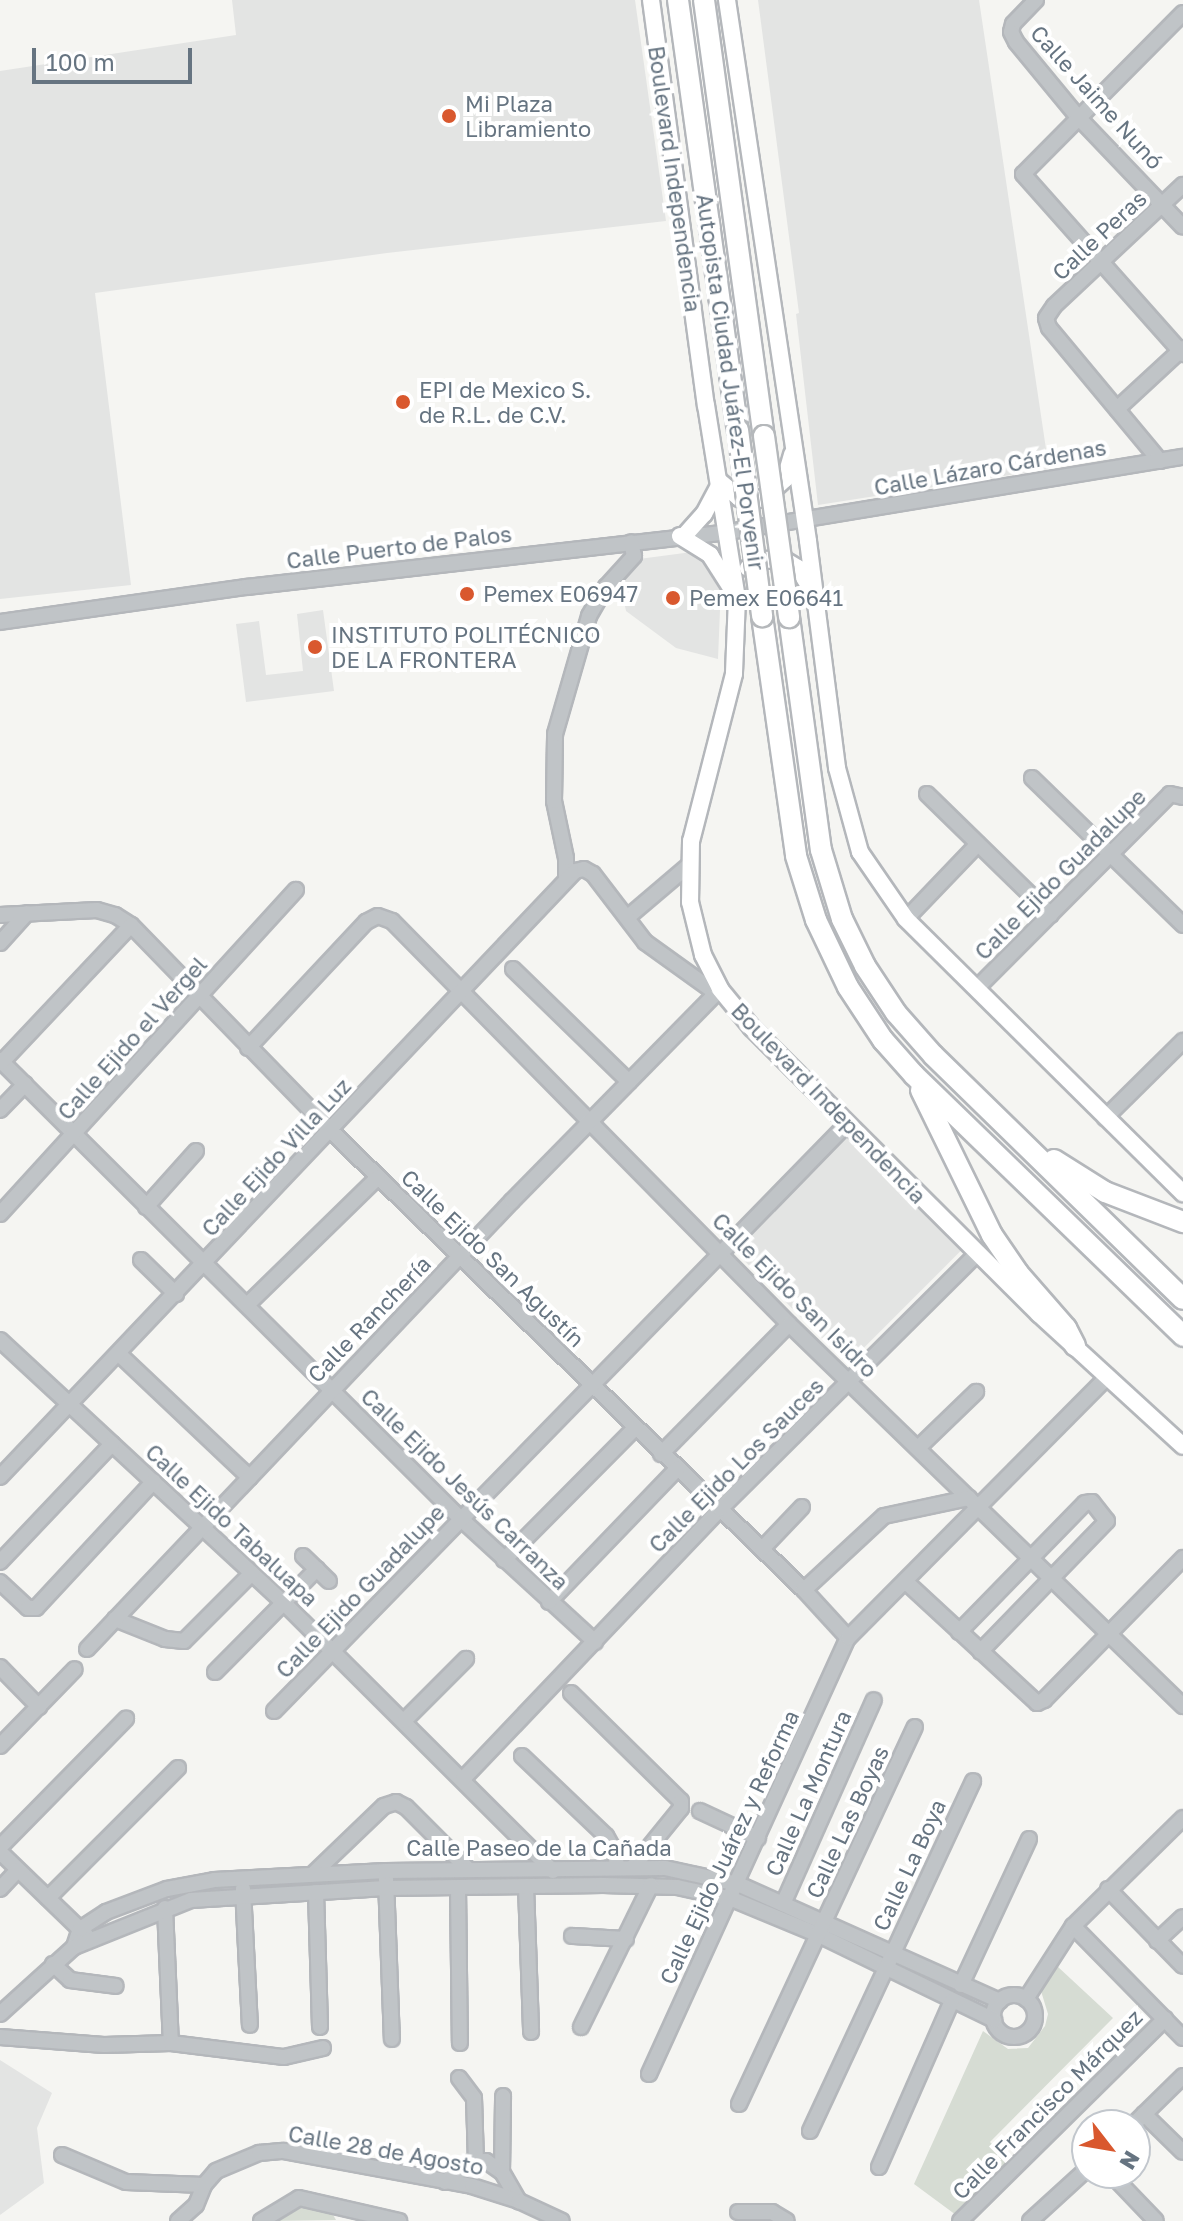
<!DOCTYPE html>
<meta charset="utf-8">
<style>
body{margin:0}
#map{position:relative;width:1183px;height:2221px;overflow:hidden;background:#f5f5f2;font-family:"Golos Text",sans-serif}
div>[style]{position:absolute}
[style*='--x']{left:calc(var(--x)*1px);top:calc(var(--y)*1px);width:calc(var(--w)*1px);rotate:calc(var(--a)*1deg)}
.built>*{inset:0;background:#e3e4e3;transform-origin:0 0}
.green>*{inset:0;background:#d6dcd3}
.roads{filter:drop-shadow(2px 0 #b4b7bb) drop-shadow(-2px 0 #b4b7bb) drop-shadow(0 2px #b4b7bb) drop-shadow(0 -2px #b4b7bb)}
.minor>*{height:14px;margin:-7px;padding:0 7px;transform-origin:7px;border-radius:7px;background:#c0c4c7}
.minor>.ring{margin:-7px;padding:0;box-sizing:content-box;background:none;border:14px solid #c0c4c7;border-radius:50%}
.major>*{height:16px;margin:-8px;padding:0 8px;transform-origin:8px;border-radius:8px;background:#fff}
.highway>*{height:20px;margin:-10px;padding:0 10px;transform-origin:10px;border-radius:10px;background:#fff}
.bridges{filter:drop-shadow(2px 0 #b5b8bb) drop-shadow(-2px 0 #b5b8bb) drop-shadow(0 2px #b5b8bb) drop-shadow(0 -2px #b5b8bb)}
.highway-bridge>*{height:20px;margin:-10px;padding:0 10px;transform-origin:10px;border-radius:10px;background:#fff}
.dots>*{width:22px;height:22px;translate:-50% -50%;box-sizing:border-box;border:4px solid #fff;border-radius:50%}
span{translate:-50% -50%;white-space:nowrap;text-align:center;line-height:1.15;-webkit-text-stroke:8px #fff;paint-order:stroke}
.street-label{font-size:22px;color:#667481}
.poi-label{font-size:22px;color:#667481}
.left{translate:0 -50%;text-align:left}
.north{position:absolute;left:1071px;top:2109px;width:80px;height:80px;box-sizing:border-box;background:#fff;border:2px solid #c2c7cd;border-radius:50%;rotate:121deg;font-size:22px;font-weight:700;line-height:32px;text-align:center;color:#667481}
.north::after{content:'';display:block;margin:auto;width:28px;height:36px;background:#d9582e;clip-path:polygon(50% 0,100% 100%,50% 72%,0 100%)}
.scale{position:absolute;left:32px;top:48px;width:160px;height:36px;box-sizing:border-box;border:4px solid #667481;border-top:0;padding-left:10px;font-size:24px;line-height:28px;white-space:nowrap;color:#667481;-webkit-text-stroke:6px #fff;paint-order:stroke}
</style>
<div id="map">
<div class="built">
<div style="clip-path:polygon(232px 0,635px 0,666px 221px,387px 253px,95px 293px,131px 585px,0 599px,0 71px,236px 35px)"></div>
<div style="clip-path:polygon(758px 0,979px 0,1049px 469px,818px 505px,796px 314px,799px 313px)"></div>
<div style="clip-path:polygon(692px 552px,704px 554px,721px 585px,718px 659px,676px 648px,626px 611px,616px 562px)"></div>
<div style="clip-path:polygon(323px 610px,334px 691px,246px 702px,236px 624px,259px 621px,266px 675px,303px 671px,297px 614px)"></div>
<div style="left:847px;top:1137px;width:161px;height:160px;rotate:45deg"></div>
<div style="clip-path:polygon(0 2060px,52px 2093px,37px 2128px,44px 2183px,0 2215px)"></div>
</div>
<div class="green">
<div style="clip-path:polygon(1057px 1966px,1113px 2018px,990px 2142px,1010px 2162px,956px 2215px,914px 2184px,983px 2031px,1008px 2049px,1028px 2048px,1045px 2026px,1048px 2014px,1041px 1991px)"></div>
<div style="clip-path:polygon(293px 2204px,332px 2213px,336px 2220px,269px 2221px)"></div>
</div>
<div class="roads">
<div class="minor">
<div style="--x:1036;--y:0;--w:33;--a:134"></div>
<div style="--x:1013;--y:24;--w:8;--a:104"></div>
<div style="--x:1011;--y:32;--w:11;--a:63"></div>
<div style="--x:1016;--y:42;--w:96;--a:50.5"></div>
<div style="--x:1077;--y:116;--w:153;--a:46.3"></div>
<div style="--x:1183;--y:13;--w:227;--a:134.8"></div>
<div style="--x:1023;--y:174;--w:241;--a:48.4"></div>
<div style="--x:1117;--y:409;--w:90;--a:-42.7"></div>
<div style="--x:1160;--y:461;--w:173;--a:-129.8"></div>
<div style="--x:1049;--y:328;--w:10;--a:-107"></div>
<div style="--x:1046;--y:318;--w:14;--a:-56"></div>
<div style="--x:1054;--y:306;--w:177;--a:-43.2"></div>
<div style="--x:0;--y:622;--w:249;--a:-8.1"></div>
<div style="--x:247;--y:587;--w:484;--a:-6.5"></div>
<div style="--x:728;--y:532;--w:461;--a:-9.4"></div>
<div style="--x:1032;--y:778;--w:211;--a:44.2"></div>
<div style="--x:927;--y:794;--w:173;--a:44.3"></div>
<div style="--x:566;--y:879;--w:21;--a:-90"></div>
<div style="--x:566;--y:858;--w:58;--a:-101.9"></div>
<div style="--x:554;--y:801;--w:67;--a:-89.1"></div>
<div style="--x:555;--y:734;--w:123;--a:-73.9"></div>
<div style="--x:589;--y:616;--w:34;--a:-60"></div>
<div style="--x:606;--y:587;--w:42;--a:-47.9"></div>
<div style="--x:634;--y:556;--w:14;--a:-102"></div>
<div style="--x:0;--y:915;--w:97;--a:-3"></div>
<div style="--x:97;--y:910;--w:19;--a:16"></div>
<div style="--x:115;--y:915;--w:19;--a:32"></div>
<div style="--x:131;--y:925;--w:287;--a:45.8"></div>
<div style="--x:331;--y:1131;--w:659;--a:44.14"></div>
<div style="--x:804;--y:1590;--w:65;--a:47.5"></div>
<div style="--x:628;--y:917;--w:80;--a:-40.4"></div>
<div style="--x:906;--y:919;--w:104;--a:-46.2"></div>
<div style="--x:0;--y:943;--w:40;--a:-48"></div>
<div style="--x:513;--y:969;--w:162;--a:44.2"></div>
<div style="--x:976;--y:989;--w:275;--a:-45.1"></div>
<div style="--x:1170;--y:794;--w:13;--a:13"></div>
<div style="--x:248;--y:1048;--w:173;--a:-46.9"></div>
<div style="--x:366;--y:922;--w:13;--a:-27"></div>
<div style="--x:378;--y:916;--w:15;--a:20"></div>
<div style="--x:392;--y:921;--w:566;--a:45.43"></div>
<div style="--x:789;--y:1324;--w:549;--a:44.11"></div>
<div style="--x:0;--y:1060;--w:651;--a:44.88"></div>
<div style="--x:461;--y:1519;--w:182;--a:42.5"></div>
<div style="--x:2;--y:1062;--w:188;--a:-46.7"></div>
<div style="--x:0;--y:1110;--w:36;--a:-46"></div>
<div style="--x:1105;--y:1118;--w:110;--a:-44.6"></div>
<div style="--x:146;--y:1207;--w:75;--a:-48.2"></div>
<div style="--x:0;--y:1214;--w:439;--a:-47.6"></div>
<div style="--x:141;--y:1260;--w:49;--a:44.2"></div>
<div style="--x:247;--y:1305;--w:183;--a:-44.3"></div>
<div style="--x:0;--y:1340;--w:386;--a:42.8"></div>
<div style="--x:283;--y:1602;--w:381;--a:44.9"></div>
<div style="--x:119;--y:1354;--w:180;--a:43.4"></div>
<div style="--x:918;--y:1448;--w:81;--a:-44"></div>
<div style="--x:661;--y:1454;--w:182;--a:-45.4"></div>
<div style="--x:0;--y:1477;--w:835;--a:-46.5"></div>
<div style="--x:575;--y:871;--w:9;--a:-13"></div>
<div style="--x:584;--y:869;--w:10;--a:29"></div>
<div style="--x:593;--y:874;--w:86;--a:52.6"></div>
<div style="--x:645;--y:942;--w:87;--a:35.7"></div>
<div style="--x:762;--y:1549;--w:58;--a:-46.4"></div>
<div style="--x:303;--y:1556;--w:36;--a:44"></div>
<div style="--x:504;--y:1560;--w:186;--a:-45.2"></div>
<div style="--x:0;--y:1562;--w:163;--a:-46.5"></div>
<div style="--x:905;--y:1581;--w:180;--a:42.7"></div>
<div style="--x:1037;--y:1703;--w:8;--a:-23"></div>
<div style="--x:1044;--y:1700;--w:199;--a:-45.6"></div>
<div style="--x:0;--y:1582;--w:38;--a:43"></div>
<div style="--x:28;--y:1608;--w:8;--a:0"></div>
<div style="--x:36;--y:1608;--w:173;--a:-47.1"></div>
<div style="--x:804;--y:1590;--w:109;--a:-42.8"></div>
<div style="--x:884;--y:1516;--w:87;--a:-12"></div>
<div style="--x:549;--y:1602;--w:185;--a:-46.1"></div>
<div style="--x:115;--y:1619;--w:54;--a:21.8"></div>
<div style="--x:165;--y:1639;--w:19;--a:6"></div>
<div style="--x:184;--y:1641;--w:96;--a:-45"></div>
<div style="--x:959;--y:1632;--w:180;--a:-45.7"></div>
<div style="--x:1085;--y:1503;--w:7;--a:-8"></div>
<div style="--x:1092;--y:1502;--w:24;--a:52"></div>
<div style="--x:1107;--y:1521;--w:182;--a:134.1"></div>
<div style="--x:87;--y:1649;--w:618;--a:-46.51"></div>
<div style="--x:512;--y:1201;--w:297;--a:-45.5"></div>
<div style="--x:0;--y:1667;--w:56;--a:45.7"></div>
<div style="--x:215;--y:1672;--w:145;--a:-45.3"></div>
<div style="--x:571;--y:1693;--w:154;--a:44.5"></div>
<div style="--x:681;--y:1801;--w:7;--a:90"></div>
<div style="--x:681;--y:1808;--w:76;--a:129.1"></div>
<div style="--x:274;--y:1711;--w:820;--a:-45.69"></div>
<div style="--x:404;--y:1721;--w:88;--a:-45"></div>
<div style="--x:0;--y:1746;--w:107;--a:-45.8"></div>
<div style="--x:522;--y:1756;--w:116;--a:43.6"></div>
<div style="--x:606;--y:1836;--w:18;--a:61"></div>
<div style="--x:615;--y:1852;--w:15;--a:82"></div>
<div style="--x:463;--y:1779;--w:373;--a:-46.4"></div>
<div style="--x:720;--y:1509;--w:363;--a:-44.8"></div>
<div style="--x:700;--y:1811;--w:64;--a:25"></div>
<div style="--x:0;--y:1847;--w:180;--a:-45.5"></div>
<div style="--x:0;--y:1852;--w:120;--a:44"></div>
<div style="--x:313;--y:1874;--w:98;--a:-43.8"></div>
<div style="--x:384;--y:1806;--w:13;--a:-18"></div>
<div style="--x:396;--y:1802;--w:11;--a:27"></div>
<div style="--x:406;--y:1807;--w:89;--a:45"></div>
<div style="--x:386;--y:1879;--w:160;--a:87.9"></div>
<div style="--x:526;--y:1886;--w:146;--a:88"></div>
<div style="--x:458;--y:1888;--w:155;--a:89.3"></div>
<div style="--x:0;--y:1889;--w:26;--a:-47"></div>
<div style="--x:243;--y:1889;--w:136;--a:87.1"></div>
<div style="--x:1108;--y:1889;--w:107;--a:45.8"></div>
<div style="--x:316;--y:1892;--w:135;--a:88.3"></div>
<div style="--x:48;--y:1898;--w:184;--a:-45"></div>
<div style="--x:783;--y:1904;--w:223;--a:-66"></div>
<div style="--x:165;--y:1908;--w:135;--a:87.5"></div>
<div style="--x:1073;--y:1926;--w:157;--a:45.5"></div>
<div style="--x:572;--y:1936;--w:54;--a:3.2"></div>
<div style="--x:1157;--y:1941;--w:35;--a:-43"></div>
<div style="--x:74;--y:1947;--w:19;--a:-72"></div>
<div style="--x:80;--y:1929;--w:31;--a:-33"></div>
<div style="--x:106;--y:1912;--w:65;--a:-20.7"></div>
<div style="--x:167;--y:1889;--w:48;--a:-10.8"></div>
<div style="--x:214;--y:1880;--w:172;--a:-3"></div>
<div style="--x:386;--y:1871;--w:279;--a:-0.6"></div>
<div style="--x:665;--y:1868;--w:75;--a:12.4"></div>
<div style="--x:738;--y:1884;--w:287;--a:24.1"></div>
<div style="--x:53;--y:1964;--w:23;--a:43"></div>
<div style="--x:70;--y:1980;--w:46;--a:7.4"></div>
<div style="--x:961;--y:1985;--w:161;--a:-65"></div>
<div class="ring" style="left:993px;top:1995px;width:28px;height:28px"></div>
<div style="--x:1026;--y:1999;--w:87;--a:-57.2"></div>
<div style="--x:1073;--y:1926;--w:154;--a:-44.5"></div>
<div style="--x:0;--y:2014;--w:100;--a:-42.2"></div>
<div style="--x:74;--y:1947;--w:126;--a:-21.9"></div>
<div style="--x:191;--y:1900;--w:195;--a:-3.5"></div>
<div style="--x:386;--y:1888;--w:217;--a:-0.8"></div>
<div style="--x:603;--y:1885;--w:74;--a:1.5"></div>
<div style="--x:677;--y:1887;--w:56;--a:12.3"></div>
<div style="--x:732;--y:1899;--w:94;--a:22.5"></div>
<div style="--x:819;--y:1935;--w:195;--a:25.9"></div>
<div style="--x:581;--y:2027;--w:158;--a:-63.8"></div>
<div style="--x:0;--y:2037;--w:104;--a:4.4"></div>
<div style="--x:104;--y:2045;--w:67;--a:-1.7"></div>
<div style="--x:171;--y:2043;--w:114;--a:7.1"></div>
<div style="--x:284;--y:2057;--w:40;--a:-13"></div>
<div style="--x:649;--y:2074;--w:479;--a:-65.5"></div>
<div style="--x:848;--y:1638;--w:369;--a:-45.2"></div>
<div style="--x:459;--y:2078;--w:25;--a:53"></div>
<div style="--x:474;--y:2098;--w:63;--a:88.2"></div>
<div style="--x:739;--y:2104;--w:416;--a:-65"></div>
<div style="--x:1144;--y:2114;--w:54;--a:44.3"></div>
<div style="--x:1133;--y:2125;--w:70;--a:-44.4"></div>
<div style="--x:810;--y:2131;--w:386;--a:-65"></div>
<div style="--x:62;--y:2155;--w:69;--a:22.9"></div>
<div style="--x:126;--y:2182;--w:78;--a:2.2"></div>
<div style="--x:879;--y:2167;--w:181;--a:-66.3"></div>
<div style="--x:502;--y:2172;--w:76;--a:-89.2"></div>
<div style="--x:1110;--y:2173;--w:66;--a:46.2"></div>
<div style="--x:445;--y:2182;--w:33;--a:-38"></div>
<div style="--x:471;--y:2162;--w:15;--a:-4"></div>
<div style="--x:486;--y:2161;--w:19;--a:35"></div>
<div style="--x:502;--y:2172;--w:34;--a:60"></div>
<div style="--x:738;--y:2212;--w:34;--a:0"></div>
<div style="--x:772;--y:2212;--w:17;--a:31"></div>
<div style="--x:178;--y:2221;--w:24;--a:-42"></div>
<div style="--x:196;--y:2205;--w:22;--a:-68"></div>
<div style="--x:204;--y:2185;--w:18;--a:-49"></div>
<div style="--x:216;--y:2171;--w:47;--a:-22.7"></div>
<div style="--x:259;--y:2153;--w:25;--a:-5"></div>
<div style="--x:284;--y:2151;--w:191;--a:10.5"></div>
<div style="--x:472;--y:2186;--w:49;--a:17.7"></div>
<div style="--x:519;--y:2201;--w:47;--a:24.9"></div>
<div style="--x:261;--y:2221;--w:44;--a:-31.2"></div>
<div style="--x:299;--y:2198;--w:103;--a:13"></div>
<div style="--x:960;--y:2221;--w:288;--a:-44.6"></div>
<div style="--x:1030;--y:2221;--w:77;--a:-42.4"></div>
</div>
<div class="major">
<div style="--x:651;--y:0;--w:409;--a:82.3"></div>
<div style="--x:706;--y:405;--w:195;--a:80.9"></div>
<div style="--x:737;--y:598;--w:76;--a:92.3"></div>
<div style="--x:734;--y:674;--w:172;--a:104.4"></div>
<div style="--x:691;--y:841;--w:61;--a:90.9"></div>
<div style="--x:690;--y:902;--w:55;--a:76.2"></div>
<div style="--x:703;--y:955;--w:38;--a:63"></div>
<div style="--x:720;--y:989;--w:50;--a:50.6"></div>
<div style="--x:752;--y:1028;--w:405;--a:44.9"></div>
<div style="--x:1039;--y:1314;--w:195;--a:42.5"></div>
<div style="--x:727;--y:0;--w:547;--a:81.48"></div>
<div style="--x:808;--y:541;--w:229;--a:82.7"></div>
<div style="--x:837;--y:768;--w:87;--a:74.7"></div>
<div style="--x:860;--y:852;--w:81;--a:55.5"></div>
<div style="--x:906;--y:919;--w:390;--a:44.7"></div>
<div style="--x:719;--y:481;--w:26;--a:40"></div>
<div style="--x:739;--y:498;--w:24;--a:2"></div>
<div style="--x:763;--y:499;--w:30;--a:-42"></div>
<div style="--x:785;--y:479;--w:26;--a:-74"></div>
<div style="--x:680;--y:536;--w:36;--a:32"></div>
<div style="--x:710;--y:555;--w:43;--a:57.4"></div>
<div style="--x:684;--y:536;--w:30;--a:-48"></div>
<div style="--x:704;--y:514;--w:34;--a:-62"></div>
<div style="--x:748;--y:568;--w:18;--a:-27"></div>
<div style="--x:764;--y:560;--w:19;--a:-3"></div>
<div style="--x:783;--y:559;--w:17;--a:31"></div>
<div style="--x:798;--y:568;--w:22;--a:58"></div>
</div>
<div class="highway">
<div style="--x:678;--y:0;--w:434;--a:82.1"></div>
<div style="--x:704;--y:0;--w:440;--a:82.2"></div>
<div style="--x:762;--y:616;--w:242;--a:81.9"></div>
<div style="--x:796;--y:856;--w:67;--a:72.6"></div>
<div style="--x:816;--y:920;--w:74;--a:64.5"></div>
<div style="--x:848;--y:987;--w:64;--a:56.6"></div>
<div style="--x:883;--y:1040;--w:47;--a:48.5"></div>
<div style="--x:914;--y:1075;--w:375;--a:44.1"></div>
<div style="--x:789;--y:617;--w:235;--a:82.2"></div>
<div style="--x:821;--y:850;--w:72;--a:73.1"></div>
<div style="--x:842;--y:919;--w:52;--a:63.9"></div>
<div style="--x:865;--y:966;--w:56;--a:56.6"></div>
<div style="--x:896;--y:1013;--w:56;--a:48.6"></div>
<div style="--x:933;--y:1055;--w:349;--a:44.3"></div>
<div style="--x:921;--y:1090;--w:161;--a:63.9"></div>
<div style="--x:992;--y:1235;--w:46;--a:55.6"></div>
<div style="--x:1018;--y:1273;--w:73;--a:48.9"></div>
<div style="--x:1066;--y:1328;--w:20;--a:63"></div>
<div style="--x:1054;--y:1160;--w:60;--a:32.1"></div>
<div style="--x:1105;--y:1192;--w:84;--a:21"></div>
</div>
</div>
<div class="bridges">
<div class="highway-bridge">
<div style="--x:738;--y:430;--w:188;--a:82.6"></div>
<div style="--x:764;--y:436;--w:183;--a:82.1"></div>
</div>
</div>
<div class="dots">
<div style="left:449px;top:116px;background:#d9582e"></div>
<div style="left:403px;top:402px;background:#d9582e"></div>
<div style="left:467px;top:594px;background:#d9582e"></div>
<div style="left:673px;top:598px;background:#d9582e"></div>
<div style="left:315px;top:647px;background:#d9582e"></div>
</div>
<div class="street-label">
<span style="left:1097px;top:97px;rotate:48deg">Calle Jaime Nunó</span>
<span style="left:675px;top:179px;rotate:82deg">Boulevard Independencia</span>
<span style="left:1099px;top:235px;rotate:-43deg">Calle Peras</span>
<span style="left:731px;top:382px;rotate:82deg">Autopista Ciudad Juárez-El Porvenir</span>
<span style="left:990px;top:467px;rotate:-10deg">Calle Lázaro Cárdenas</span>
<span style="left:399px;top:547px;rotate:-7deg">Calle Puerto de Palos</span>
<span style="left:1060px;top:874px;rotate:-45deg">Calle Ejido Guadalupe</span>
<span style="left:132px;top:1038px;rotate:-48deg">Calle Ejido el Vergel</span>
<span style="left:829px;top:1103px;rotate:46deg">Boulevard Independencia</span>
<span style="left:276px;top:1157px;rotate:-47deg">Calle Ejido Villa Luz</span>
<span style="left:493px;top:1258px;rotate:44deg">Calle Ejido San Agustín</span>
<span style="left:795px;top:1295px;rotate:45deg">Calle Ejido San Isidro</span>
<span style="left:369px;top:1319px;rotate:-46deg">Calle Ranchería</span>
<span style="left:736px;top:1465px;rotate:-45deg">Calle Ejido Los Sauces</span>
<span style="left:465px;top:1489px;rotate:44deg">Calle Ejido Jesús Carranza</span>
<span style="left:232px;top:1525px;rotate:43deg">Calle Ejido Tabaluapa</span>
<span style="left:360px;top:1591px;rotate:-46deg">Calle Ejido Guadalupe</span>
<span style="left:808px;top:1793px;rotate:-66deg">Calle La Montura</span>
<span style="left:847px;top:1822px;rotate:-65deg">Calle Las Boyas</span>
<span style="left:729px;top:1847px;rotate:-65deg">Calle Ejido Juárez y Reforma</span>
<span style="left:539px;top:1848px">Calle Paseo de la Cañada</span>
<span style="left:909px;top:1865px;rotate:-65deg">Calle La Boya</span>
<span style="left:1047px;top:2104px;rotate:-45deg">Calle Francisco Márquez</span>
<span style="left:386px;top:2150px;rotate:10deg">Calle 28 de Agosto</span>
</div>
<div class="poi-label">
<span class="left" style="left:465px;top:116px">Mi Plaza<br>Libramiento</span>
<span class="left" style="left:419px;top:402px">EPI de Mexico S.<br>de R.L. de C.V.</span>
<span class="left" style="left:483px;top:594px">Pemex E06947</span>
<span class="left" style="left:689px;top:598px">Pemex E06641</span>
<span class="left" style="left:331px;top:647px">INSTITUTO POLITÉCNICO<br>DE LA FRONTERA</span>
</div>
<div class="north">N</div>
<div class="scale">100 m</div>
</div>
